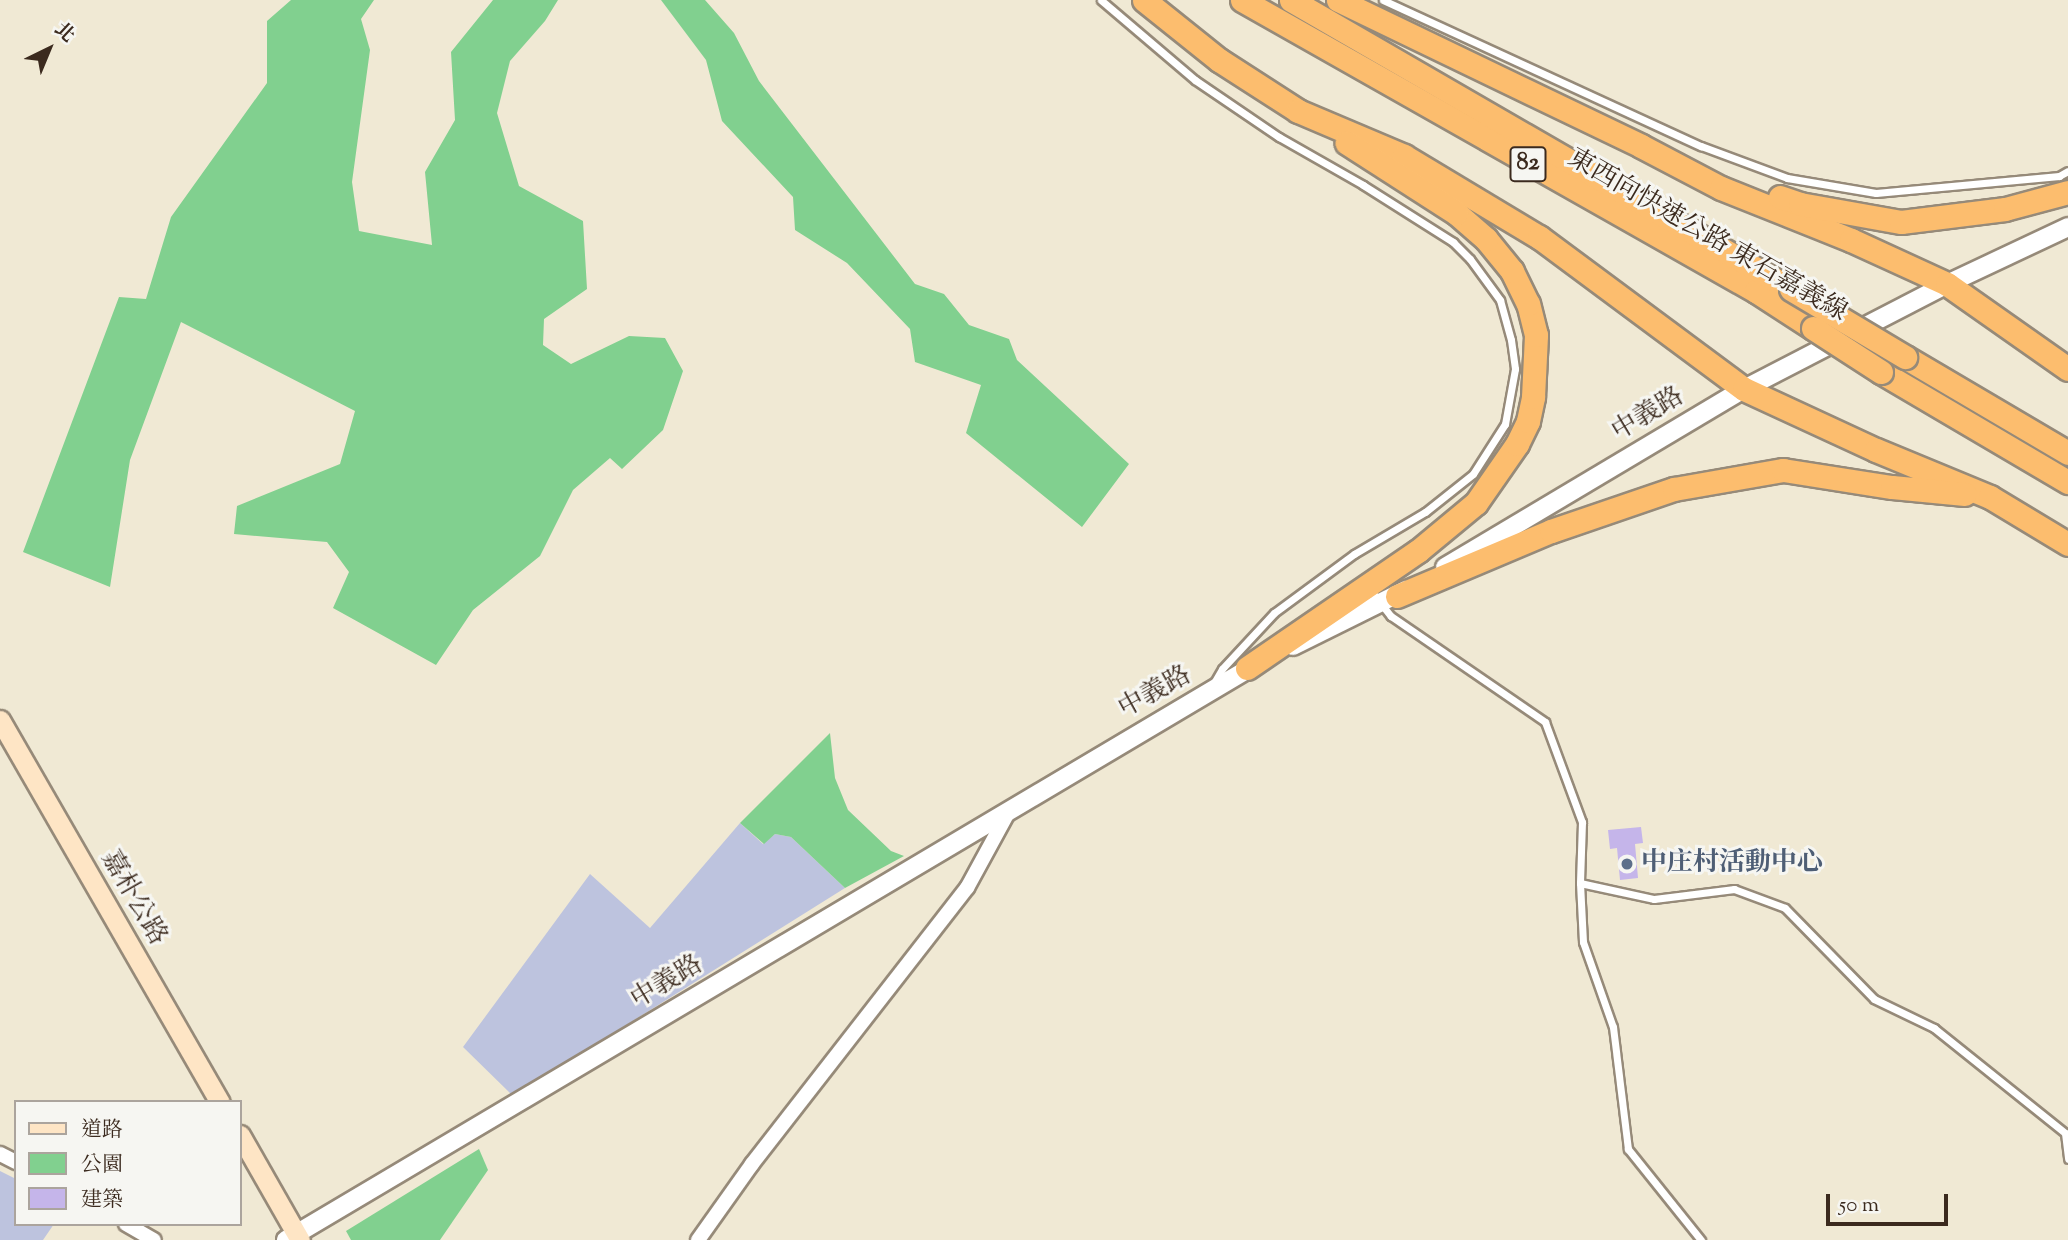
<!DOCTYPE html>
<meta charset="utf-8">
<style>
body{margin:0}
#map{position:relative;width:2068px;height:1240px;overflow:hidden;background:#f0e9d4;font-family:"Sorts Mill Goudy","Noto Serif TC",serif}
div>[style]{position:absolute}
[style*='--x']{left:calc(var(--x)*1px);top:calc(var(--y)*1px);width:calc(var(--w)*1px);rotate:calc(var(--a)*1deg)}
.industrial>*{inset:0;background:#bdc3de}
.green>*{inset:0;background:#81d08f}
.building>*{inset:0;background:#c5b5ea}
.roads{filter:drop-shadow(2px 0 #968a79) drop-shadow(-2px 0 #968a79) drop-shadow(0 2px #968a79) drop-shadow(0 -2px #968a79)}
.service>*{height:7px;margin:-3.5px;padding:0 3.5px;transform-origin:3.5px;border-radius:3.5px;background:#fff}
.minor>*{height:14px;margin:-7px;padding:0 7px;transform-origin:7px;border-radius:7px;background:#fff}
.tertiary>*{height:18px;margin:-9px;padding:0 9px;transform-origin:9px;border-radius:9px;background:#fff}
.secondary>*{height:19px;margin:-9.5px;padding:0 9.5px;transform-origin:9.5px;border-radius:9.5px;background:#fee5c5}
.trunk>*{height:23px;margin:-11.5px;padding:0 11.5px;transform-origin:11.5px;border-radius:11.5px;background:#fcbd6e}
.bridges{filter:drop-shadow(2px 0 #968a79) drop-shadow(-2px 0 #968a79) drop-shadow(0 2px #968a79) drop-shadow(0 -2px #968a79)}
.trunk-bridge>*{height:23px;margin:-11.5px;padding:0 11.5px;transform-origin:11.5px;border-radius:11.5px;background:#fcbd6e}
.dots>*{width:19px;height:19px;translate:-50% -50%;box-sizing:border-box;border:4px solid #f6f6f2;border-radius:50%}
span{translate:-50% -50%;white-space:nowrap;text-align:center;line-height:1.15;-webkit-text-stroke:6px #f6f6f2;paint-order:stroke}
.shield-label span{padding:2px 5px;background:#f6f6f2;border:2px solid;border-radius:5px;-webkit-text-stroke-width:0}
.shield-label{font-size:24px;color:#3b2a1e;font-weight:700}
.street-label{font-size:26px;color:#3b2a1e}
.service-label{font-size:26px;color:#4e5e75;font-weight:700}
.left{translate:0 -50%;text-align:left}
.legend{position:absolute;left:14px;top:1100px;width:228px;height:126px;box-sizing:border-box;background:#f6f6f2;border:2px solid #aba49d;margin:0;padding:9px 12px;list-style:none;font-size:21px;color:#3b2a1e}
.legend li{display:flex;align-items:center;gap:14px;height:35px}
.legend b{width:35px;border:2px solid #aba49d}
.north{position:absolute;left:14px;top:14px;width:70px;height:70px;-webkit-text-stroke:5px #f6f6f2;paint-order:stroke;rotate:43deg;font-size:19px;font-weight:700;line-height:28px;text-align:center;color:#3b2a1e}
.north::after{content:'';display:block;margin:auto;width:24px;height:32px;background:#3b2a1e;clip-path:polygon(50% 0,100% 100%,50% 72%,0 100%)}
.scale{position:absolute;left:1826px;top:1194px;width:122px;height:32px;box-sizing:border-box;border:4px solid #3b2a1e;border-top:0;padding-left:9px;font-size:21px;line-height:24px;white-space:nowrap;color:#3b2a1e;-webkit-text-stroke:5px #f6f6f2;paint-order:stroke}
</style>
<div id="map">
<div class="industrial">
<div style="clip-path:polygon(740px 823px,763px 844px,775px 834px,791px 837px,845px 888px,513px 1096px,463px 1047px,590px 874px,650px 928px)"></div>
<div style="clip-path:polygon(0 1171px,16px 1179px,16px 1224px,54px 1224px,43px 1240px,0 1240px)"></div>
</div>
<div class="green">
<div style="clip-path:polygon(291px 0,374px 0,361px 19px,370px 50px,352px 182px,359px 231px,432px 245px,425px 172px,455px 120px,451px 52px,493px 0,558px 0,545px 21px,510px 61px,497px 113px,519px 186px,583px 221px,587px 289px,544px 319px,543px 345px,571px 364px,629px 336px,665px 338px,683px 371px,663px 430px,622px 469px,610px 458px,573px 490px,540px 556px,473px 610px,436px 665px,333px 608px,349px 572px,327px 542px,234px 534px,237px 506px,340px 464px,355px 411px,181px 322px,130px 460px,110px 587px,23px 552px,119px 297px,146px 299px,171px 217px,267px 83px,267px 21px)"></div>
<div style="clip-path:polygon(661px 0,705px 0,734px 33px,759px 81px,915px 284px,944px 294px,969px 325px,1009px 339px,1017px 360px,1129px 464px,1082px 527px,966px 433px,981px 385px,915px 362px,910px 329px,847px 263px,795px 230px,793px 197px,722px 121px,706px 60px)"></div>
<div style="clip-path:polygon(830px 733px,835px 778px,848px 810px,891px 851px,904px 856px,845px 888px,791px 837px,775px 834px,764px 844px,740px 823px)"></div>
<div style="clip-path:polygon(479px 1149px,488px 1170px,440px 1240px,351px 1240px,346px 1231px)"></div>
</div>
<div class="building">
<div style="clip-path:polygon(1641px 827px,1643px 843px,1635px 844px,1638px 878px,1620px 880px,1617px 848px,1610px 849px,1608px 830px)"></div>
</div>
<div class="roads">
<div class="service">
<div style="--x:1101;--y:0;--w:123;--a:40.4"></div>
<div style="--x:1195;--y:80;--w:102;--a:34.2"></div>
<div style="--x:1279;--y:137;--w:97;--a:29.7"></div>
<div style="--x:1363;--y:185;--w:107;--a:32.3"></div>
<div style="--x:1453;--y:242;--w:24;--a:45"></div>
<div style="--x:1470;--y:259;--w:51;--a:53.8"></div>
<div style="--x:1500;--y:300;--w:41;--a:74.6"></div>
<div style="--x:1511;--y:340;--w:29;--a:82"></div>
<div style="--x:1515;--y:369;--w:56;--a:100.3"></div>
<div style="--x:1505;--y:424;--w:59;--a:122.6"></div>
<div style="--x:1473;--y:474;--w:61;--a:141.6"></div>
<div style="--x:1425;--y:512;--w:82;--a:149.4"></div>
<div style="--x:1354;--y:554;--w:99;--a:143.6"></div>
<div style="--x:1274;--y:613;--w:76;--a:132.9"></div>
<div style="--x:1222;--y:669;--w:16;--a:120"></div>
<div style="--x:1383;--y:0;--w:350;--a:24.7"></div>
<div style="--x:1701;--y:146;--w:92;--a:20.4"></div>
<div style="--x:1787;--y:178;--w:90;--a:9.6"></div>
<div style="--x:1876;--y:193;--w:184;--a:-5.3"></div>
<div style="--x:2059;--y:176;--w:10;--a:-29"></div>
<div style="--x:1368;--y:587;--w:37;--a:52"></div>
<div style="--x:1391;--y:616;--w:187;--a:34.5"></div>
<div style="--x:1545;--y:722;--w:107;--a:69.7"></div>
<div style="--x:1582;--y:822;--w:61;--a:91.9"></div>
<div style="--x:1580;--y:883;--w:59;--a:87.1"></div>
<div style="--x:1583;--y:942;--w:90;--a:70.6"></div>
<div style="--x:1613;--y:1027;--w:123;--a:83"></div>
<div style="--x:1628;--y:1149;--w:117;--a:51.3"></div>
<div style="--x:1580;--y:883;--w:76;--a:12.2"></div>
<div style="--x:1654;--y:899;--w:81;--a:-7.1"></div>
<div style="--x:1734;--y:889;--w:54;--a:20.4"></div>
<div style="--x:1785;--y:908;--w:127;--a:45.6"></div>
<div style="--x:1874;--y:999;--w:67;--a:25.8"></div>
<div style="--x:1934;--y:1028;--w:168;--a:38.7"></div>
<div style="--x:2065;--y:1133;--w:26;--a:83"></div>
</div>
<div class="minor">
<div style="--x:0;--y:1154;--w:18;--a:27"></div>
<div style="--x:126;--y:1224;--w:32;--a:30"></div>
<div style="--x:698;--y:1240;--w:93;--a:-54.6"></div>
<div style="--x:752;--y:1164;--w:350;--a:-52.1"></div>
<div style="--x:967;--y:888;--w:88;--a:-61.4"></div>
</div>
<div class="tertiary">
<div style="--x:1445;--y:567;--w:348;--a:-30.8"></div>
<div style="--x:1744;--y:389;--w:229;--a:-27.3"></div>
<div style="--x:1947;--y:284;--w:134;--a:-25.2"></div>
<div style="--x:1293;--y:646;--w:126;--a:-26.4"></div>
<div style="--x:286;--y:1240;--w:1130;--a:-30.69"></div>
</div>
<div class="secondary">
<div style="--x:0;--y:720;--w:441;--a:60.1"></div>
<div style="--x:240;--y:1135;--w:121;--a:60.3"></div>
</div>
<div class="trunk">
<div style="--x:1144;--y:0;--w:96;--a:38.7"></div>
<div style="--x:1219;--y:60;--w:94;--a:32.8"></div>
<div style="--x:1298;--y:111;--w:115;--a:23"></div>
<div style="--x:1404;--y:156;--w:157;--a:31"></div>
<div style="--x:1539;--y:237;--w:255;--a:36.6"></div>
<div style="--x:1744;--y:389;--w:145;--a:24.8"></div>
<div style="--x:1876;--y:450;--w:123;--a:22.4"></div>
<div style="--x:1990;--y:497;--w:91;--a:31.1"></div>
<div style="--x:1242;--y:0;--w:591;--a:29.52"></div>
<div style="--x:1756;--y:291;--w:68;--a:33"></div>
<div style="--x:1291;--y:0;--w:578;--a:30.03"></div>
<div style="--x:1338;--y:0;--w:336;--a:25.7"></div>
<div style="--x:1641;--y:146;--w:90;--a:27.7"></div>
<div style="--x:1721;--y:188;--w:140;--a:21.8"></div>
<div style="--x:1851;--y:240;--w:106;--a:24.6"></div>
<div style="--x:1947;--y:284;--w:148;--a:35.1"></div>
<div style="--x:1780;--y:197;--w:21;--a:19"></div>
<div style="--x:1800;--y:204;--w:103;--a:10.1"></div>
<div style="--x:1901;--y:222;--w:105;--a:-7.1"></div>
<div style="--x:2005;--y:209;--w:65;--a:-15.1"></div>
<div style="--x:1905;--y:357;--w:189;--a:30.5"></div>
<div style="--x:1881;--y:372;--w:217;--a:30.5"></div>
<div style="--x:1397;--y:596;--w:167;--a:-22.9"></div>
<div style="--x:1551;--y:531;--w:130;--a:-18.9"></div>
<div style="--x:1674;--y:489;--w:111;--a:-9.9"></div>
<div style="--x:1783;--y:470;--w:110;--a:8.9"></div>
<div style="--x:1892;--y:487;--w:73;--a:5.5"></div>
<div style="--x:1247;--y:668;--w:207;--a:-34.4"></div>
<div style="--x:1418;--y:551;--w:75;--a:-39.6"></div>
<div style="--x:1476;--y:503;--w:72;--a:-55.2"></div>
<div style="--x:1517;--y:444;--w:25;--a:-64"></div>
<div style="--x:1528;--y:421;--w:25;--a:-78"></div>
<div style="--x:1533;--y:397;--w:62;--a:-87.2"></div>
<div style="--x:1536;--y:335;--w:32;--a:-104"></div>
<div style="--x:1528;--y:304;--w:37;--a:-116"></div>
<div style="--x:1512;--y:271;--w:41;--a:-129.1"></div>
<div style="--x:1486;--y:239;--w:40;--a:-139"></div>
<div style="--x:1456;--y:213;--w:130;--a:-147.3"></div>
</div>
</div>
<div class="bridges">
<div class="trunk-bridge">
<div style="--x:1791;--y:289;--w:133;--a:30.8"></div>
<div style="--x:1813;--y:328;--w:81;--a:32.9"></div>
</div>
</div>
<div class="dots">
<div style="left:1627px;top:864px;background:#5c6f8a"></div>
</div>
<div class="shield-label">
<span style="left:1528px;top:164px">82</span>
</div>
<div class="street-label">
<span style="left:1707px;top:236px;rotate:30deg">東西向快速公路 東石嘉義線</span>
<span style="left:1648px;top:415px;rotate:-31deg">中義路</span>
<span style="left:1155px;top:693px;rotate:-29deg">中義路</span>
<span style="left:133px;top:898px;rotate:60deg">嘉朴公路</span>
<span style="left:667px;top:983px;rotate:-31deg">中義路</span>
</div>
<div class="service-label">
<span class="left" style="left:1641px;top:864px">中庄村活動中心</span>
</div>
<ul class="legend">
<li><b style="height:9px;background:#fee5c5"></b>道路</li>
<li><b style="height:19px;background:#81d08f"></b>公園</li>
<li><b style="height:19px;background:#c5b5ea"></b>建築</li>
</ul>
<div class="north">北</div>
<div class="scale">50 m</div>
</div>
